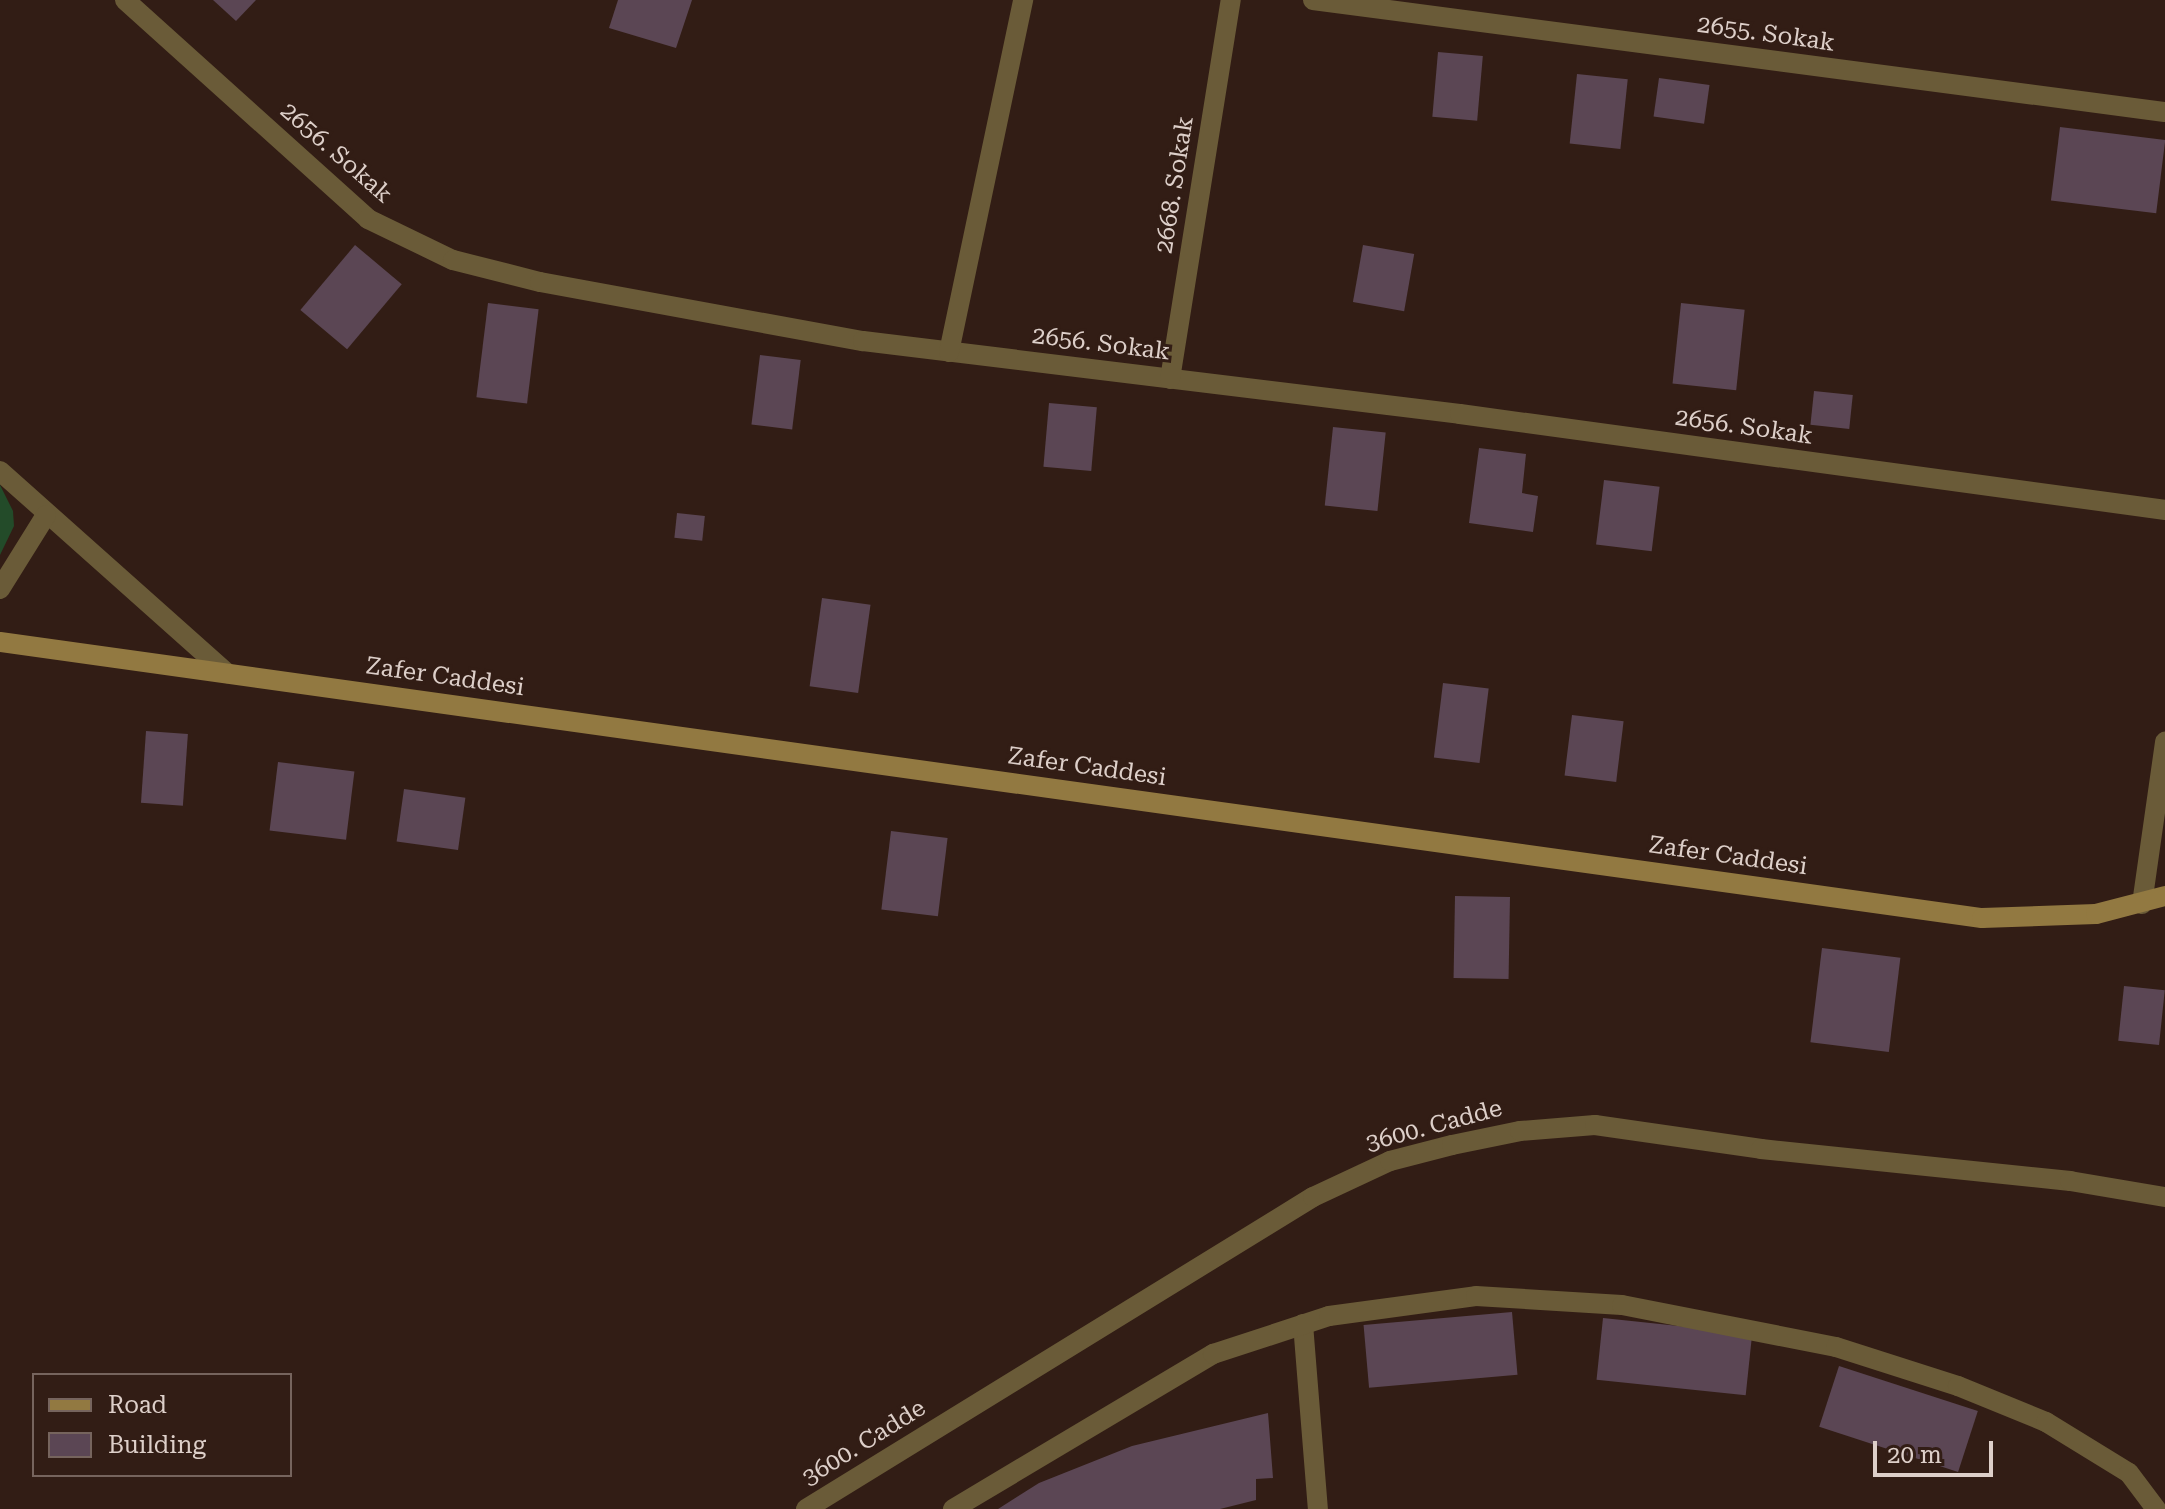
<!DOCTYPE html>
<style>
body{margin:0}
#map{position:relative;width:2165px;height:1509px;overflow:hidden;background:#321d15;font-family:"Roboto Serif",serif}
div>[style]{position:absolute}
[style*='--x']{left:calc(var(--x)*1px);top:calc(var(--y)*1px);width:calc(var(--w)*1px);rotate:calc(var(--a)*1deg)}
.green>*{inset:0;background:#234b29}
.building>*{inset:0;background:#5b4654;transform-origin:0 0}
.street>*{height:20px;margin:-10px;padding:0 10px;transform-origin:10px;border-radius:10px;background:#6a5b38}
.secondary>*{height:20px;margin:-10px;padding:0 10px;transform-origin:10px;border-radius:10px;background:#927941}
span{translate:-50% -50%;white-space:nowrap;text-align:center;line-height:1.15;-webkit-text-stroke:6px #321d15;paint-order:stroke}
.street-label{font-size:24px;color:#ddcfc9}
.legend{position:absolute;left:32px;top:1373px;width:260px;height:104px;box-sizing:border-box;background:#321d15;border:2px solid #76645d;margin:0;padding:10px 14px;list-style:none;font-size:24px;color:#ddcfc9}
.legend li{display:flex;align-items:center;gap:16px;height:40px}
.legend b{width:40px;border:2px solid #76645d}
.scale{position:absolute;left:1873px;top:1441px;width:120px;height:36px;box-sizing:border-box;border:4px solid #ddcfc9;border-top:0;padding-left:10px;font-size:24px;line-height:28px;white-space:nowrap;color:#ddcfc9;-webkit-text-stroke:6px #321d15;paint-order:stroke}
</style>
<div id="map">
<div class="green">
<div style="clip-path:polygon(0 485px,13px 511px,14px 526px,0 555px)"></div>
</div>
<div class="building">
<div style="clip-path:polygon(213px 0,256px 0,236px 21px)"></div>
<div style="clip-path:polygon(618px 0,692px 0,676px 48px,609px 28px)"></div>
<div style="left:1438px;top:52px;width:45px;height:65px;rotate:5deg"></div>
<div style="left:1577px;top:74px;width:51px;height:70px;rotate:6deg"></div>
<div style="left:1659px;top:78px;width:51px;height:39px;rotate:8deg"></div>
<div style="left:2060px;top:127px;width:106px;height:74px;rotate:7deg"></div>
<div style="left:355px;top:245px;width:61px;height:85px;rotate:40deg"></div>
<div style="left:1363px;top:245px;width:52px;height:58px;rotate:10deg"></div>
<div style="left:488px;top:303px;width:51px;height:95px;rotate:7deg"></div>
<div style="left:1681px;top:303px;width:64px;height:81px;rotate:6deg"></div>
<div style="left:760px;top:355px;width:41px;height:70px;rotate:7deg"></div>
<div style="left:1814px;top:391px;width:39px;height:34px;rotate:6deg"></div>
<div style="left:1049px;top:403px;width:48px;height:64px;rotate:5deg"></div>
<div style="left:1333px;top:427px;width:53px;height:79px;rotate:6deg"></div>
<div style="clip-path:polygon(1479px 448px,1526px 454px,1522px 493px,1538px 496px,1533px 532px,1469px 523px)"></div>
<div style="left:1604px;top:480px;width:56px;height:65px;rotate:7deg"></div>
<div style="left:677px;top:513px;width:28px;height:25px;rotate:6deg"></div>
<div style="left:822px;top:598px;width:49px;height:89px;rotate:8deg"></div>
<div style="left:1443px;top:683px;width:46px;height:75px;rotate:7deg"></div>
<div style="left:1572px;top:715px;width:52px;height:61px;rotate:7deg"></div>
<div style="left:146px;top:731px;width:42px;height:72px;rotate:4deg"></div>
<div style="left:278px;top:762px;width:77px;height:69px;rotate:7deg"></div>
<div style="left:404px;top:789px;width:62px;height:53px;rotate:8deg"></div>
<div style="left:891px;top:831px;width:57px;height:79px;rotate:7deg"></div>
<div style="left:1455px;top:896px;width:55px;height:82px;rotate:1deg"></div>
<div style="left:1822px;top:948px;width:79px;height:95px;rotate:7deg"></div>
<div style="left:2124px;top:986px;width:41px;height:55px;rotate:6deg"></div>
<div style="left:1512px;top:1312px;width:63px;height:149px;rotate:85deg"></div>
<div style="left:1603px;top:1318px;width:150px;height:62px;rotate:6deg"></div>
<div style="left:1839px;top:1366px;width:146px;height:64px;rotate:18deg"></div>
<div style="clip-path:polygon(1268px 1413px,1273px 1478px,1256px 1479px,1256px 1500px,1220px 1509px,998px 1509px,1039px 1483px,1132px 1446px)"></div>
</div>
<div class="street">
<div style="--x:125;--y:0;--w:327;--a:42"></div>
<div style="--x:368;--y:219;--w:94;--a:25.8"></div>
<div style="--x:453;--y:260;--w:90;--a:14.2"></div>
<div style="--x:540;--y:282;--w:328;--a:10.4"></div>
<div style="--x:863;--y:341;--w:601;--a:6.97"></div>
<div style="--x:1460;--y:414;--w:712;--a:7.75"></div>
<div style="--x:1313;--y:0;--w:859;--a:7.49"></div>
<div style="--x:949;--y:352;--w:360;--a:-78.1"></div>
<div style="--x:1170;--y:379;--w:384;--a:-80.9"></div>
<div style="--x:0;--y:471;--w:304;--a:41.7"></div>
<div style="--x:0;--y:589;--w:87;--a:-58.1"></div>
<div style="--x:2142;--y:904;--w:164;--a:-81.9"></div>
<div style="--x:1303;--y:1324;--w:186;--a:85.4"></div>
<div style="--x:806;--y:1509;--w:595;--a:-31.61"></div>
<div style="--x:1313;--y:1197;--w:85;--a:-25.1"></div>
<div style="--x:1390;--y:1161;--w:64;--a:-14.5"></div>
<div style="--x:1452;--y:1145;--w:69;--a:-11.6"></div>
<div style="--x:1520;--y:1131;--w:75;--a:-4.6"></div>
<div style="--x:1595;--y:1125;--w:168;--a:8.2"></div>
<div style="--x:1761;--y:1149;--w:311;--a:5.9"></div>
<div style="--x:2070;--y:1181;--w:96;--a:9.6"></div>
<div style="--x:953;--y:1509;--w:303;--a:-30.8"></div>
<div style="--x:1213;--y:1354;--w:122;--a:-18.1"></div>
<div style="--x:1329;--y:1316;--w:148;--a:-7.7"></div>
<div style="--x:1476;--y:1296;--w:146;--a:3.5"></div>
<div style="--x:1622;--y:1305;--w:218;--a:11.1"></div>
<div style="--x:1836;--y:1347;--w:128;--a:17.7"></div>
<div style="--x:1958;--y:1386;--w:95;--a:22.2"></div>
<div style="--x:2046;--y:1422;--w:97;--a:31.6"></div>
<div style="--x:2129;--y:1473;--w:45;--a:53.1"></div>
</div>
<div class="secondary">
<div style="--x:0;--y:642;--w:2001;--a:7.93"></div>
<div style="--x:1982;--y:918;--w:114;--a:-2"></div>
<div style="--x:2096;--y:914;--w:71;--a:-14.6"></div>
</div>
<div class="street-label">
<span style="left:1766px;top:34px;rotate:8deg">2655. Sokak</span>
<span style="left:336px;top:153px;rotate:41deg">2656. Sokak</span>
<span style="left:1175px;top:185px;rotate:-81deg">2668. Sokak</span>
<span style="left:1101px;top:344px;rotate:7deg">2656. Sokak</span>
<span style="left:1744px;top:427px;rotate:8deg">2656. Sokak</span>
<span style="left:445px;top:677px;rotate:8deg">Zafer Caddesi</span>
<span style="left:1087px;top:767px;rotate:8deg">Zafer Caddesi</span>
<span style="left:1728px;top:856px;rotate:8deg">Zafer Caddesi</span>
<span style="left:1434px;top:1126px;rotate:-15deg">3600. Cadde</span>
<span style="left:864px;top:1443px;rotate:-32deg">3600. Cadde</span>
</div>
<ul class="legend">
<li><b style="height:10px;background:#927941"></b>Road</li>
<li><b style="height:22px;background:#5b4654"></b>Building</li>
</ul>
<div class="scale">20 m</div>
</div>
